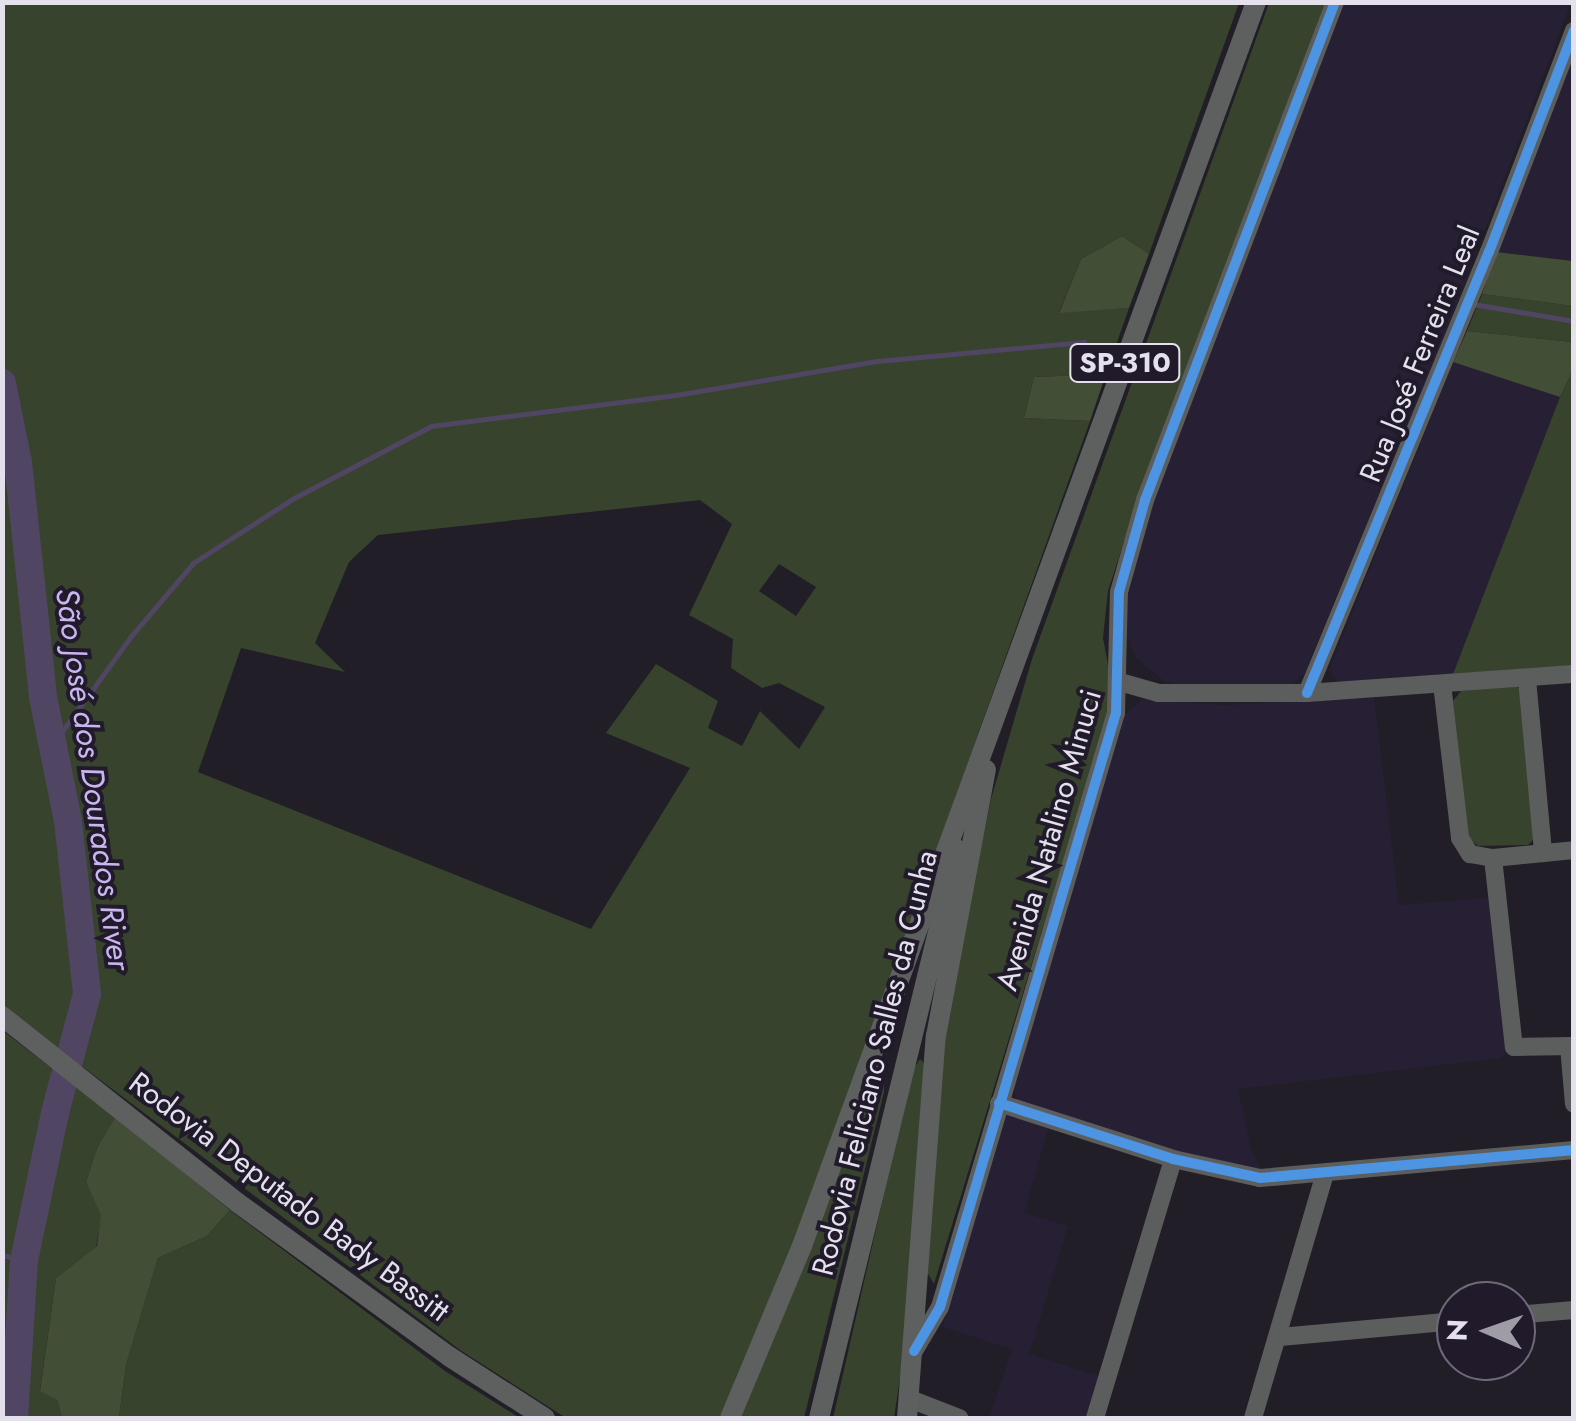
<!DOCTYPE html>
<meta charset="utf-8">
<style>
body{margin:0}
#map{position:relative;width:1576px;height:1421px;overflow:hidden;background:#211e27;font-family:Jost,sans-serif}
div>[style]{position:absolute}
[style*='--x']{left:calc(var(--x)*1px);top:calc(var(--y)*1px);width:calc(var(--w)*1px);rotate:calc(var(--a)*1deg)}
.built>*{inset:0;background:#272034}
.green>*{inset:0;background:#37432d}
.forest>*{inset:0;background:#424e35}
.stream>*{height:5px;margin:-2.5px;padding:0 2.5px;transform-origin:2.5px;border-radius:2.5px;background:#504663}
.river>*{height:28px;margin:-14px;padding:0 14px;transform-origin:14px;border-radius:14px;background:#504663}
.minor>*{height:18px;margin:-9px;padding:0 9px;transform-origin:9px;border-radius:9px;background:#5c5e5d}
.major>*{height:20px;margin:-10px;padding:0 10px;transform-origin:10px;border-radius:10px;background:#5e5f5f}
.cycleway>*{height:10px;margin:-5px;padding:0 5px;transform-origin:5px;border-radius:5px;background:#4d94e3}
span{translate:-50% -50%;white-space:nowrap;text-align:center;line-height:1.15;-webkit-text-stroke:8px #201a2b;paint-order:stroke}
.shield-label span{padding:2px 8px;background:#201a2b;border:2px solid;border-radius:8px;-webkit-text-stroke-width:0}
.shield-label{font-size:28px;color:#e4e0ec;font-weight:700}
.street-label{font-size:30px;color:#e4e0ec}
.water-label{font-size:32px;color:#cab6ee;font-style:italic}
.frame{position:absolute;inset:0;border:5px solid #e4e0ec;pointer-events:none}
.north{position:absolute;left:1436px;top:1281px;width:100px;height:100px;box-sizing:border-box;background:#201a2b;border:2px solid #6e6978;border-radius:50%;rotate:272deg;font-size:28px;font-weight:700;line-height:40px;text-align:center;color:#e4e0ec}
.north::after{content:'';display:block;margin:auto;width:35px;height:45px;background:#a09ca7;clip-path:polygon(50% 0,100% 100%,50% 72%,0 100%)}
</style>
<div id="map">
<div class="built">
<div style="clip-path:polygon(1343px 3px,1571px 3px,1437px 356px,1304px 674px,1291px 685px,1184px 687px,1164px 681px,1136px 658px,1127px 635px,1128px 594px,1150px 504px)"></div>
<div style="clip-path:polygon(1573px 51px,1573px 261px,1496px 252px)"></div>
<div style="clip-path:polygon(1453px 362px,1560px 397px,1453px 674px,1339px 683px,1329px 670px)"></div>
<div style="clip-path:polygon(1374px 698px,1399px 905px,1490px 898px,1507px 1052px,1500px 1058px,1238px 1089px,1251px 1149px,1262px 1170px,1176px 1153px,1018px 1101px,1012px 1086px,1121px 718px,1142px 700px,1224px 705px)"></div>
<div style="clip-path:polygon(1011px 1114px,1049px 1126px,1024px 1213px,1068px 1226px,1029px 1354px,1102px 1377px,1089px 1418px,989px 1418px,1012px 1349px,943px 1327px,1001px 1119px)"></div>
</div>
<div class="green">
<div style="clip-path:polygon(evenodd,3px 3px,1239px 3px,1149px 254px,1122px 236px,1081px 259px,1059px 312px,1129px 308px,1106px 374px,1034px 377px,1024px 418px,1090px 421px,796px 1243px,722px 1418px,566px 1418px,460px 1350px,3px 1007px,3px 3px,700px 500px,732px 524px,689px 615px,733px 639px,731px 668px,762px 688px,779px 683px,825px 707px,799px 749px,760px 711px,742px 746px,708px 728px,718px 701px,656px 664px,606px 733px,690px 768px,591px 929px,198px 772px,241px 648px,345px 672px,315px 643px,349px 562px,378px 535px,700px 500px,3px 3px,779px 564px,816px 587px,796px 616px,759px 591px,779px 564px)"></div>
<div style="clip-path:polygon(1269px 3px,1325px 3px,1139px 496px,1108px 591px,1103px 638px,1112px 686px,1108px 714px,934px 1284px,927px 1272px,942px 1036px,991px 799px,1032px 659px)"></div>
<div style="clip-path:polygon(1482px 294px,1573px 306px,1573px 342px,1467px 331px)"></div>
<div style="clip-path:polygon(1573px 370px,1573px 665px,1453px 674px,1560px 397px)"></div>
<div style="clip-path:polygon(1514px 685px,1523px 690px,1537px 836px,1528px 845px,1478px 846px,1468px 837px,1453px 701px,1461px 691px)"></div>
<div style="clip-path:polygon(2px 1030px,115px 1117px,97px 1148px,86px 1182px,102px 1215px,96px 1247px,56px 1278px,40px 1390px,57px 1400px,62px 1418px,3px 1418px)"></div>
<div style="clip-path:polygon(920px 1059px,924px 1063px,904px 1351px,894px 1418px,833px 1418px,912px 1071px)"></div>
<div style="clip-path:polygon(874px 1074px,884px 1078px,884px 1092px,804px 1418px,736px 1418px)"></div>
<div style="clip-path:polygon(230px 1210px,445px 1371px,520px 1418px,119px 1418px,126px 1365px,158px 1258px,207px 1236px)"></div>
</div>
<div class="forest">
<div style="clip-path:polygon(1122px 236px,1149px 254px,1129px 308px,1059px 313px,1081px 259px)"></div>
<div style="clip-path:polygon(1496px 252px,1573px 261px,1573px 306px,1482px 294px)"></div>
<div style="clip-path:polygon(1467px 331px,1573px 342px,1573px 370px,1560px 397px,1453px 362px)"></div>
<div style="clip-path:polygon(1106px 374px,1090px 421px,1024px 418px,1034px 377px)"></div>
<div style="clip-path:polygon(115px 1117px,230px 1210px,207px 1236px,158px 1258px,126px 1365px,119px 1418px,62px 1418px,57px 1400px,40px 1391px,56px 1278px,97px 1246px,101px 1215px,86px 1182px,97px 1148px)"></div>
</div>
<div class="stream">
<div style="--x:1473;--y:304;--w:102;--a:9.6"></div>
<div style="--x:53;--y:744;--w:135;--a:-54.1"></div>
<div style="--x:132;--y:635;--w:94;--a:-49.7"></div>
<div style="--x:193;--y:563;--w:120;--a:-32.8"></div>
<div style="--x:294;--y:498;--w:155;--a:-27.7"></div>
<div style="--x:431;--y:426;--w:247;--a:-7.2"></div>
<div style="--x:676;--y:395;--w:205;--a:-9.6"></div>
<div style="--x:878;--y:361;--w:207;--a:-5.3"></div>
<div style="--x:2;--y:1255;--w:23;--a:13"></div>
</div>
<div class="river">
<div style="--x:2;--y:383;--w:81;--a:78.6"></div>
<div style="--x:18;--y:462;--w:236;--a:83.9"></div>
<div style="--x:43;--y:697;--w:126;--a:78.6"></div>
<div style="--x:68;--y:821;--w:174;--a:83.7"></div>
<div style="--x:87;--y:994;--w:123;--a:105.1"></div>
<div style="--x:55;--y:1113;--w:150;--a:101.9"></div>
<div style="--x:24;--y:1260;--w:158;--a:93.6"></div>
</div>
<div class="minor">
<div style="--x:1527;--y:679;--w:175;--a:84.7"></div>
<div style="--x:1120;--y:682;--w:40;--a:16"></div>
<div style="--x:1158;--y:693;--w:149;--a:0"></div>
<div style="--x:1307;--y:693;--w:268;--a:-4.1"></div>
<div style="--x:1442;--y:684;--w:155;--a:83.3"></div>
<div style="--x:1460;--y:838;--w:19;--a:58"></div>
<div style="--x:1470;--y:854;--w:23;--a:10"></div>
<div style="--x:1493;--y:858;--w:81;--a:-5.6"></div>
<div style="--x:1307;--y:693;--w:477;--a:-67.6"></div>
<div style="--x:1489;--y:252;--w:237;--a:-69"></div>
<div style="--x:1493;--y:858;--w:190;--a:83.7"></div>
<div style="--x:1514;--y:1047;--w:60;--a:-1"></div>
<div style="--x:1569;--y:1046;--w:58;--a:85.1"></div>
<div style="--x:999;--y:1103;--w:183;--a:17.8"></div>
<div style="--x:1173;--y:1159;--w:89;--a:12.3"></div>
<div style="--x:1260;--y:1178;--w:315;--a:-5.1"></div>
<div style="--x:1516;--y:1315;--w:58;--a:-4.9"></div>
<div style="--x:1280;--y:1337;--w:177;--a:-5.2"></div>
<div style="--x:914;--y:1351;--w:51;--a:-59.4"></div>
<div style="--x:940;--y:1307;--w:620;--a:-73.5"></div>
<div style="--x:1116;--y:713;--w:121;--a:-88.6"></div>
<div style="--x:1119;--y:592;--w:96;--a:-74.2"></div>
<div style="--x:1145;--y:500;--w:533;--a:-69.12"></div>
<div style="--x:910;--y:1399;--w:53;--a:21.2"></div>
<div style="--x:1095;--y:1418;--w:270;--a:-73.2"></div>
<div style="--x:1253;--y:1418;--w:254;--a:-73.6"></div>
</div>
<div class="major">
<div style="--x:2;--y:1016;--w:301;--a:38.4"></div>
<div style="--x:238;--y:1203;--w:262;--a:36"></div>
<div style="--x:450;--y:1357;--w:113;--a:32.7"></div>
<div style="--x:730;--y:1418;--w:186;--a:-67.3"></div>
<div style="--x:802;--y:1246;--w:1324;--a:-69.95"></div>
<div style="--x:819;--y:1418;--w:585;--a:-76.25"></div>
<div style="--x:907;--y:1418;--w:383;--a:-85.7"></div>
<div style="--x:936;--y:1036;--w:271;--a:-79.4"></div>
</div>
<div class="cycleway">
<div style="--x:1307;--y:693;--w:477;--a:-67.6"></div>
<div style="--x:1489;--y:252;--w:237;--a:-69"></div>
<div style="--x:999;--y:1103;--w:183;--a:17.8"></div>
<div style="--x:1173;--y:1159;--w:89;--a:12.3"></div>
<div style="--x:1260;--y:1178;--w:315;--a:-5.1"></div>
<div style="--x:914;--y:1351;--w:51;--a:-59.4"></div>
<div style="--x:940;--y:1307;--w:620;--a:-73.5"></div>
<div style="--x:1116;--y:713;--w:121;--a:-88.6"></div>
<div style="--x:1119;--y:592;--w:96;--a:-74.2"></div>
<div style="--x:1145;--y:500;--w:533;--a:-69.12"></div>
</div>
<div class="shield-label">
<span style="left:1125px;top:363px">SP-310</span>
</div>
<div class="street-label">
<span style="left:1420px;top:354px;rotate:-68deg">Rua José Ferreira Leal</span>
<span style="left:1049px;top:840px;rotate:-74deg">Avenida Natalino Minuci</span>
<span style="left:875px;top:1063px;rotate:-76deg">Rodovia Feliciano Salles da Cunha</span>
<span style="left:289px;top:1197px;rotate:37deg">Rodovia Deputado Bady Bassitt</span>
</div>
<div class="water-label">
<span style="left:93px;top:779px;rotate:82deg">São José dos Dourados River</span>
</div>
<div class="frame"></div>
<div class="north">N</div>
</div>
